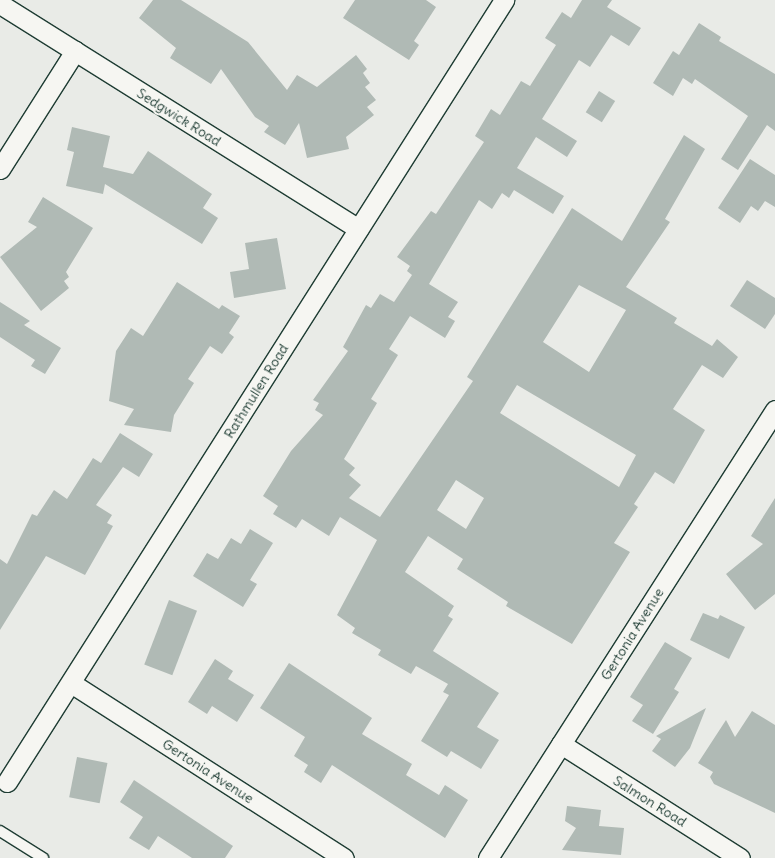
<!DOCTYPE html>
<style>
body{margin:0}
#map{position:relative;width:775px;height:858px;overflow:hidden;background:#e9ebe7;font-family:Delius,sans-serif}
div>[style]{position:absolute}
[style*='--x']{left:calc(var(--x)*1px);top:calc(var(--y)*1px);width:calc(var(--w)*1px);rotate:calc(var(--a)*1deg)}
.building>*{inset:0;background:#b0bab5;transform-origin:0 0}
.roads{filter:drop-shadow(1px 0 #1f3d34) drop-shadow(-1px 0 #1f3d34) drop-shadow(0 1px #1f3d34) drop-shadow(0 -1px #1f3d34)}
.service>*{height:10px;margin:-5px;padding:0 5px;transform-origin:5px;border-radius:5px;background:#f6f6f2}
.minor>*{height:19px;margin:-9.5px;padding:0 9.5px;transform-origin:9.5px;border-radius:9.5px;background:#f6f6f2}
span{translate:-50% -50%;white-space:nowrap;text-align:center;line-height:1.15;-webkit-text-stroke:4.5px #f6f6f2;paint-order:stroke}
.street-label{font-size:14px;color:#1f3d34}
</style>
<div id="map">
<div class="building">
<div style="clip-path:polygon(153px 0,181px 0,248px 42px,287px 90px,297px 75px,317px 87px,356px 55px,367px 69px,363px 73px,370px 83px,365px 87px,376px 100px,367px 107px,374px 115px,346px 137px,349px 149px,307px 158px,299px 123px,285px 145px,264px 132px,269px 126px,255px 117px,221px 69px,211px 84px,170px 58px,176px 48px,139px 18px)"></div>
<div style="clip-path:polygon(355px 0,426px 0,436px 7px,414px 41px,419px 45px,409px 60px,343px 18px)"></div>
<div style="clip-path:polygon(evenodd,582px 0,612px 0,607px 7px,641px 28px,629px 46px,611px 35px,590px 67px,579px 60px,542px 119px,577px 141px,567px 157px,536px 137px,517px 168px,564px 196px,553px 214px,514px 190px,509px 198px,502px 193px,492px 209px,479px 200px,429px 284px,458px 302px,448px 317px,455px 321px,445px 338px,410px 316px,389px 349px,398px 355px,371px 399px,377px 403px,344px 459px,355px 468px,349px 475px,361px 485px,349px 498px,380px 517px,473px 381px,467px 377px,572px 208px,622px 241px,684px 135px,705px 149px,665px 219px,670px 222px,626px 287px,677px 318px,674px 323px,712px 346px,717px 339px,738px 357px,723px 378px,702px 365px,673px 409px,705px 430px,674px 484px,655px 472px,634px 504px,638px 507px,614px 543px,630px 552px,572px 644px,506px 606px,508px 602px,457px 569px,463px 559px,428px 536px,405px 572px,454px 606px,448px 616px,453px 619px,433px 651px,499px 693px,477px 727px,499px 740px,481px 769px,451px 751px,447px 757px,421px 741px,449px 695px,443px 692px,448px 684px,416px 666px,411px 674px,378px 655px,381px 650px,352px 633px,355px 628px,337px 615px,377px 540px,340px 517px,329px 536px,302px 519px,296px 528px,273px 514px,278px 506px,263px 496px,291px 451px,323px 415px,315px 410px,319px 403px,313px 400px,348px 351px,343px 347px,366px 305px,371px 308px,380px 294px,394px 302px,412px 275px,407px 271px,410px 266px,397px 257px,431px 211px,436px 214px,484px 142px,475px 136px,491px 109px,500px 115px,521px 81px,530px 86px,556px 45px,545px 38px,562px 12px,571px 18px,582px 0,579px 285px,626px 310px,589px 372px,543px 342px,579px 285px,582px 0,517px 385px,636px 455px,619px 487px,500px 413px,517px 385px,582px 0,456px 480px,484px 498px,466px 529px,437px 510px,456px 480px)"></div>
<div style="clip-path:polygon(699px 23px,721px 37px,719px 41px,775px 74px,775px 131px,767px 125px,738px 170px,721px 159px,748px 116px,695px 79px,692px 84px,683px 78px,673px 96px,653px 83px,673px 51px,679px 55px)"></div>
<div style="left:599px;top:91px;width:19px;height:25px;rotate:32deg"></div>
<div style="clip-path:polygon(72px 127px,110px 136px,103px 167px,133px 174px,148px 151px,212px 194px,203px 208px,218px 218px,202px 244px,105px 184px,103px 194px,66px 186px,74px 152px,67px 150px)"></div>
<div style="clip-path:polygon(750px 159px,775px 175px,775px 207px,765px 201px,758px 211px,751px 206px,740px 223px,718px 208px)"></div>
<div style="clip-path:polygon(43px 197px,93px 228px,66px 272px,69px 277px,64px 281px,69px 288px,41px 311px,0 257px,37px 227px,28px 222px)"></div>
<div style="clip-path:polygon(277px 238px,286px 289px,234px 298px,230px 272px,249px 269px,245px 243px)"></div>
<div style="clip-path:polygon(747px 280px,775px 298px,775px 314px,765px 329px,730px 306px)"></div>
<div style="clip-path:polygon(177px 282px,219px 309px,222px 305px,240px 316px,229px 333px,234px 337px,222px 354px,210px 346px,188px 379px,194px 383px,174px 415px,171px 432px,124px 425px,134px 409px,109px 401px,116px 351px,131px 328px,143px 336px)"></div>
<div style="clip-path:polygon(0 302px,30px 321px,24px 325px,61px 348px,45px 374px,31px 366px,35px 360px,0 337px)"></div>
<div style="clip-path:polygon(120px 433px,153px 454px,139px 477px,123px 467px,96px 505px,112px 515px,107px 523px,113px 526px,85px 575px,46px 556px,0 630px,0 559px,7px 564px,32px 514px,37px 516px,54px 490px,67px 499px,93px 458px,101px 463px)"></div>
<div style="clip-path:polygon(775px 498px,775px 594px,755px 610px,726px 574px,763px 544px,751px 536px)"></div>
<div style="clip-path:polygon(250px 529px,273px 543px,250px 580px,257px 584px,243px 607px,193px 576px,207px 553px,218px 559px,231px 538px,241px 544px)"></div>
<div style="left:169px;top:600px;width:30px;height:69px;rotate:21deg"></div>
<div style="clip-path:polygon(703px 613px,718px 619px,720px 615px,745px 627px,729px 659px,690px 640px)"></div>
<div style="clip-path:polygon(665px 642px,692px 658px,674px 689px,679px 692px,653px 734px,632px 721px,643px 705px,630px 697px)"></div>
<div style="clip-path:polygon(215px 659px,233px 671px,228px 679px,254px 695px,237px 722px,212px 706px,207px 714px,188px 702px)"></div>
<div style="clip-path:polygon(289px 663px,372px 718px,362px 734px,412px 764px,406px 775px,439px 795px,445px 785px,468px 800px,445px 838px,332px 765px,321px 783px,304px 772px,308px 765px,294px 756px,305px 737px,260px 708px)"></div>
<div style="clip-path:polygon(706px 708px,690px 748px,675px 767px,652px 751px,661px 739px,656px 736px)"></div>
<div style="clip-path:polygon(752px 711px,775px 725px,775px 813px,714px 784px,710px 777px,713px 772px,698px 763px,726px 720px,735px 737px)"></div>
<div style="left:77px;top:757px;width:31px;height:41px;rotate:11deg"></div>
<div style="clip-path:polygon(134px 780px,233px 846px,225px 858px,192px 858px,158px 836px,149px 850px,129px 838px,143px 817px,120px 802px)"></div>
<div style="clip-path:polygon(567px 806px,601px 810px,599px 826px,624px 828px,621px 855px,562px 850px,576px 828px,565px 821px)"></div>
</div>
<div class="roads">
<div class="service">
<div style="--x:0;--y:831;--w:51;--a:32.1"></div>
</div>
<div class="minor">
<div style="--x:0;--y:4;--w:423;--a:32.1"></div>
<div style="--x:0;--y:169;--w:140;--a:-57.6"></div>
<div style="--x:71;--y:683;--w:324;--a:32.7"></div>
<div style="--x:561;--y:744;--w:212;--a:32.5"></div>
<div style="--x:7;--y:782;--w:927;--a:-57.56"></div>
<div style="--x:488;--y:858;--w:532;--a:-57.36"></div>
</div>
</div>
<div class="street-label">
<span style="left:179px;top:117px;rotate:32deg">Sedgwick Road</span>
<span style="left:256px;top:391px;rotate:-58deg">Rathmullen Road</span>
<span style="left:632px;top:634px;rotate:-58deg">Gertonia Avenue</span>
<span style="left:208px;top:771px;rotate:33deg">Gertonia Avenue</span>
<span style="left:650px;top:801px;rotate:32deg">Salmon Road</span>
</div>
</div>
